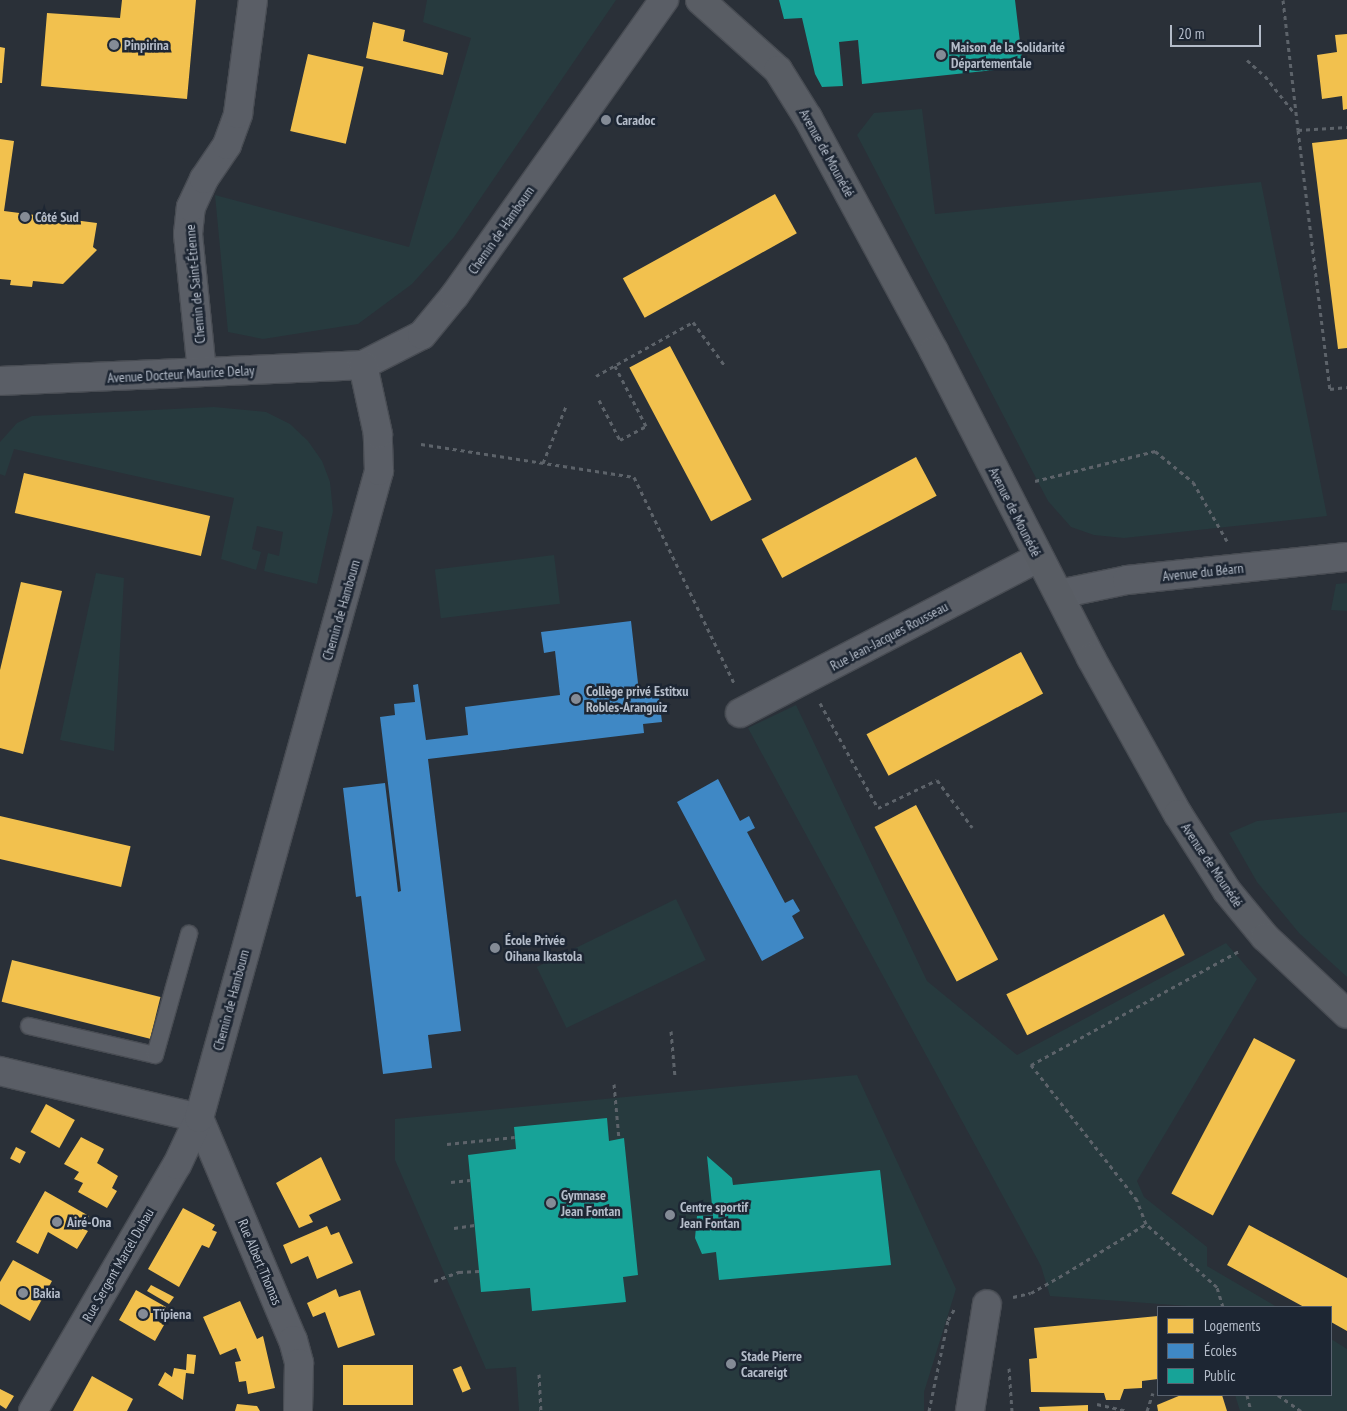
<!DOCTYPE html>
<meta charset="utf-8">
<style>
body{margin:0}
#map{position:relative;width:1347px;height:1411px;overflow:hidden;background:#2a3038;font-family:"PT Sans Narrow",sans-serif}
div>[style]{position:absolute}
[style*='--x']{left:calc(var(--x)*1px);top:calc(var(--y)*1px);width:calc(var(--w)*1px);rotate:calc(var(--a)*1deg)}
.green>*{inset:0;background:#273a3e;transform-origin:0 0}
.homes>*{inset:0;background:#f2c14e;transform-origin:0 0}
.schools>*{inset:0;background:#3f88c5}
.public>*{inset:0;background:#17a398}
.path>*{height:3px;margin-top:-1.5px;transform-origin:0;background:repeating-linear-gradient(90deg,#5d636a 0 4px,transparent 0 8px)}
.roads{filter:drop-shadow(1px 0 #484c53) drop-shadow(-1px 0 #484c53) drop-shadow(0 1px #484c53) drop-shadow(0 -1px #484c53)}
.lane>*{height:16px;margin:-8px;padding:0 8px;transform-origin:8px;border-radius:8px;background:#5a5e66}
.street>*{height:28px;margin:-14px;padding:0 14px;transform-origin:14px;border-radius:14px;background:#5a5e66}
.secondary>*{height:28px;margin:-14px;padding:0 14px;transform-origin:14px;border-radius:14px;background:#595d64}
.dots>*{width:14px;height:14px;translate:-50% -50%;box-sizing:border-box;border:2px solid #1d2633;border-radius:50%}
span{translate:-50% -50%;white-space:nowrap;text-align:center;line-height:1.15;-webkit-text-stroke:5px #1d2633;paint-order:stroke}
.poi-label{font-size:14px;color:#b4bcc9;font-weight:700}
.left{translate:0 -50%;text-align:left}
.street-label{font-size:14px;color:#b4bcc9}
.legend{position:absolute;left:1157px;top:1306px;width:175px;height:90px;box-sizing:border-box;background:#1d2633;border:1px solid #59626f;margin:0;padding:6px 9px;list-style:none;font-size:15px;color:#b4bcc9}
.legend li{display:flex;align-items:center;gap:10px;height:25px}
.legend b{width:25px;border:1px solid #59626f}
.scale{position:absolute;left:1170px;top:25px;width:91px;height:22px;box-sizing:border-box;border:2px solid #b4bcc9;border-top:0;padding-left:6px;font-size:15px;line-height:18px;white-space:nowrap;color:#b4bcc9;-webkit-text-stroke:4px #1d2633;paint-order:stroke}
</style>
<div id="map">
<div class="green">
<div style="clip-path:polygon(427px 0,616px 0,454px 237px,412px 284px,358px 324px,263px 339px,228px 332px,215px 195px,409px 247px,471px 38px,423px 22px)"></div>
<div style="clip-path:polygon(922px 109px,935px 214px,1261px 182px,1327px 516px,1124px 538px,1094px 535px,1071px 527px,1048px 501px,857px 135px,874px 113px)"></div>
<div style="clip-path:polygon(214px 407px,266px 412px,290px 424px,308px 441px,322px 461px,330px 482px,333px 511px,317px 584px,264px 571px,268px 553px,279px 556px,283px 532px,257px 526px,252px 549px,261px 552px,256px 570px,221px 559px,234px 498px,14px 449px,5px 476px,0 474px,0 442px,17px 423px,32px 416px)"></div>
<div style="left:554px;top:555px;width:49px;height:120px;rotate:83deg"></div>
<div style="clip-path:polygon(96px 573px,124px 578px,114px 751px,60px 740px)"></div>
<div style="clip-path:polygon(1347px 583px,1347px 611px,1331px 610px,1336px 584px)"></div>
<div style="clip-path:polygon(796px 705px,927px 981px,1017px 1055px,1226px 943px,1257px 979px,1137px 1181px,1144px 1197px,1207px 1247px,1207px 1266px,1277px 1307px,1202px 1307px,1050px 1296px,1041px 1266px,748px 728px)"></div>
<div style="clip-path:polygon(1347px 812px,1347px 977px,1299px 933px,1257px 882px,1229px 833px,1257px 821px)"></div>
<div style="left:676px;top:899px;width:68px;height:155px;rotate:64deg"></div>
<div style="clip-path:polygon(857px 1075px,956px 1289px,924px 1392px,924px 1411px,519px 1411px,516px 1367px,486px 1369px,395px 1160px,395px 1119px)"></div>
<div style="clip-path:polygon(1331px 1339px,1347px 1349px,1347px 1411px,1240px 1411px,1235px 1395px,1331px 1395px)"></div>
</div>
<div class="homes">
<div style="clip-path:polygon(122px 0,196px 0,187px 99px,41px 86px,47px 13px,120px 18px)"></div>
<div style="clip-path:polygon(373px 22px,405px 30px,403px 41px,448px 53px,443px 75px,366px 58px)"></div>
<div style="clip-path:polygon(1347px 34px,1347px 109px,1343px 110px,1342px 96px,1322px 99px,1317px 55px,1337px 52px,1335px 35px)"></div>
<div style="clip-path:polygon(0 47px,5px 48px,2px 83px,0 83px)"></div>
<div style="left:308px;top:54px;width:57px;height:79px;rotate:13deg"></div>
<div style="clip-path:polygon(0 139px,14px 141px,4px 211px,97px 223px,93px 247px,97px 250px,63px 284px,33px 281px,32px 287px,10px 285px,11px 280px,0 279px)"></div>
<div style="clip-path:polygon(1347px 139px,1347px 348px,1338px 349px,1312px 143px)"></div>
<div style="left:775px;top:194px;width:45px;height:174px;rotate:61deg"></div>
<div style="left:670px;top:346px;width:174px;height:46px;rotate:62deg"></div>
<div style="left:916px;top:457px;width:44px;height:175px;rotate:62deg"></div>
<div style="left:24px;top:473px;width:191px;height:41px;rotate:13deg"></div>
<div style="clip-path:polygon(21px 582px,62px 591px,23px 754px,0 748px,0 670px)"></div>
<div style="left:1021px;top:652px;width:47px;height:175px;rotate:62deg"></div>
<div style="left:916px;top:805px;width:175px;height:47px;rotate:62deg"></div>
<div style="left:0;top:816px;width:134px;height:42px;rotate:13deg"></div>
<div style="left:1164px;top:914px;width:46px;height:177px;rotate:63deg"></div>
<div style="left:12px;top:960px;width:153px;height:43px;rotate:14deg"></div>
<div style="left:1254px;top:1038px;width:47px;height:176px;rotate:28deg"></div>
<div style="left:46px;top:1104px;width:33px;height:32px;rotate:29deg"></div>
<div style="clip-path:polygon(81px 1137px,104px 1149px,97px 1163px,118px 1176px,112px 1188px,117px 1191px,107px 1208px,78px 1192px,83px 1183px,74px 1179px,79px 1172px,64px 1164px)"></div>
<div style="left:16px;top:1147px;width:11px;height:13px;rotate:27deg"></div>
<div style="clip-path:polygon(321px 1157px,341px 1200px,309px 1215px,313px 1222px,299px 1228px,276px 1183px)"></div>
<div style="clip-path:polygon(45px 1191px,89px 1216px,82px 1228px,88px 1231px,77px 1249px,48px 1232px,38px 1254px,16px 1242px)"></div>
<div style="clip-path:polygon(183px 1208px,215px 1225px,212px 1230px,217px 1232px,209px 1248px,202px 1245px,179px 1287px,148px 1269px)"></div>
<div style="clip-path:polygon(1249px 1225px,1347px 1278px,1347px 1331px,1331px 1322px,1331px 1307px,1304px 1307px,1227px 1265px)"></div>
<div style="clip-path:polygon(327px 1226px,331px 1235px,339px 1232px,353px 1263px,317px 1279px,308px 1256px,291px 1264px,283px 1245px)"></div>
<div style="clip-path:polygon(13px 1260px,52px 1281px,30px 1321px,0 1304px,0 1282px)"></div>
<div style="clip-path:polygon(151px 1285px,174px 1297px,169px 1304px,147px 1291px)"></div>
<div style="clip-path:polygon(336px 1289px,339px 1297px,360px 1290px,375px 1335px,338px 1348px,325px 1312px,313px 1317px,307px 1303px)"></div>
<div style="clip-path:polygon(136px 1290px,166px 1307px,159px 1322px,164px 1325px,155px 1341px,119px 1320px)"></div>
<div style="clip-path:polygon(240px 1301px,257px 1339px,263px 1336px,275px 1388px,248px 1394px,246px 1381px,239px 1382px,235px 1362px,241px 1361px,236px 1348px,220px 1355px,203px 1317px)"></div>
<div style="clip-path:polygon(1158px 1316px,1158px 1379px,1142px 1381px,1142px 1388px,1124px 1389px,1120px 1400px,1106px 1400px,1104px 1393px,1031px 1392px,1029px 1359px,1037px 1358px,1034px 1328px)"></div>
<div style="clip-path:polygon(187px 1354px,196px 1355px,194px 1374px,186px 1373px,183px 1400px,158px 1385px,165px 1372px,172px 1377px,174px 1368px,186px 1370px)"></div>
<div style="left:413px;top:1365px;width:40px;height:70px;rotate:90deg"></div>
<div style="left:461px;top:1366px;width:25px;height:9px;rotate:67deg"></div>
<div style="clip-path:polygon(92px 1376px,133px 1399px,127px 1411px,73px 1411px)"></div>
<div style="clip-path:polygon(0 1389px,14px 1396px,6px 1409px,0 1405px)"></div>
<div style="clip-path:polygon(1181px 1395px,1222px 1395px,1227px 1411px,1158px 1411px,1157px 1405px)"></div>
<div style="clip-path:polygon(237px 1404px,257px 1406px,260px 1411px,235px 1411px)"></div>
<div style="clip-path:polygon(1088px 1405px,1088px 1411px,1040px 1411px,1039px 1407px)"></div>
</div>
<div class="schools">
<div style="clip-path:polygon(631px 621px,639px 692px,658px 690px,662px 722px,643px 724px,644px 733px,428px 759px,461px 1031px,428px 1035px,432px 1068px,383px 1074px,361px 896px,356px 897px,343px 788px,385px 783px,398px 892px,401px 891px,380px 717px,395px 715px,394px 704px,415px 702px,413px 685px,418px 684px,426px 740px,468px 735px,465px 707px,560px 695px,555px 651px,544px 653px,541px 632px)"></div>
<div style="clip-path:polygon(718px 779px,740px 821px,749px 816px,755px 828px,747px 832px,785px 903px,793px 899px,800px 911px,792px 916px,804px 938px,762px 961px,677px 802px)"></div>
</div>
<div class="public">
<div style="clip-path:polygon(779px 0,1015px 0,1023px 67px,862px 84px,858px 40px,839px 42px,843px 86px,822px 87px,815px 74px,802px 18px,784px 19px)"></div>
<div style="clip-path:polygon(607px 1118px,609px 1141px,624px 1138px,638px 1275px,623px 1277px,626px 1302px,532px 1311px,530px 1288px,481px 1292px,468px 1155px,516px 1149px,514px 1127px)"></div>
<div style="clip-path:polygon(707px 1156px,732px 1178px,733px 1185px,880px 1170px,891px 1265px,719px 1280px,716px 1252px,702px 1254px,695px 1238px,697px 1216px,713px 1215px)"></div>
</div>
<div class="path">
<div style="--x:1283;--y:0;--w:131;--a:83.4"></div>
<div style="--x:1298;--y:130;--w:49;--a:-3.5"></div>
<div style="--x:1247;--y:60;--w:24;--a:42"></div>
<div style="--x:1265;--y:76;--w:48;--a:51.7"></div>
<div style="--x:1298;--y:130;--w:261;--a:83"></div>
<div style="--x:1330;--y:389;--w:17;--a:-7"></div>
<div style="--x:596;--y:376;--w:111;--a:-29.1"></div>
<div style="--x:693;--y:322;--w:54;--a:54"></div>
<div style="--x:599;--y:400;--w:45;--a:62.3"></div>
<div style="--x:620;--y:440;--w:30;--a:-28"></div>
<div style="--x:646;--y:426;--w:68;--a:-117.3"></div>
<div style="--x:421;--y:444;--w:216;--a:8.8"></div>
<div style="--x:634;--y:477;--w:229;--a:64.1"></div>
<div style="--x:543;--y:463;--w:61;--a:-68"></div>
<div style="--x:1035;--y:481;--w:124;--a:-14"></div>
<div style="--x:1155;--y:451;--w:49;--a:39.2"></div>
<div style="--x:1193;--y:482;--w:68;--a:60"></div>
<div style="--x:820;--y:703;--w:120;--a:61.1"></div>
<div style="--x:878;--y:808;--w:65;--a:-25.4"></div>
<div style="--x:937;--y:780;--w:59;--a:53.3"></div>
<div style="--x:671;--y:1031;--w:46;--a:85"></div>
<div style="--x:614;--y:1084;--w:55;--a:84.8"></div>
<div style="--x:447;--y:1144;--w:68;--a:-5.9"></div>
<div style="--x:451;--y:1182;--w:19;--a:-6"></div>
<div style="--x:454;--y:1228;--w:21;--a:-8"></div>
<div style="--x:434;--y:1281;--w:27;--a:-20"></div>
<div style="--x:459;--y:1272;--w:20;--a:-3"></div>
<div style="--x:1013;--y:1297;--w:18;--a:-13"></div>
<div style="--x:1031;--y:1293;--w:40;--a:-29.7"></div>
<div style="--x:1066;--y:1273;--w:94;--a:-31.5"></div>
<div style="--x:1223;--y:1307;--w:21;--a:-107"></div>
<div style="--x:1217;--y:1287;--w:95;--a:-138.4"></div>
<div style="--x:1146;--y:1224;--w:26;--a:-111"></div>
<div style="--x:1137;--y:1200;--w:172;--a:-128.1"></div>
<div style="--x:1031;--y:1065;--w:237;--a:-28.7"></div>
<div style="--x:1009;--y:1368;--w:43;--a:86"></div>
<div style="--x:539;--y:1374;--w:37;--a:87"></div>
<div style="--x:1247;--y:1395;--w:16;--a:76"></div>
<div style="--x:1278;--y:1395;--w:28;--a:35"></div>
<div style="--x:1097;--y:1404;--w:31;--a:13"></div>
<div style="--x:929;--y:1411;--w:93;--a:-78.2"></div>
<div style="--x:948;--y:1320;--w:14;--a:-60"></div>
<div style="--x:1147;--y:1411;--w:19;--a:-72"></div>
</div>
<div class="roads">
<div class="lane">
<div style="--x:29;--y:1026;--w:129;--a:13"></div>
<div style="--x:155;--y:1055;--w:126;--a:-74.3"></div>
</div>
<div class="street">
<div style="--x:202;--y:372;--w:139;--a:-95.8"></div>
<div style="--x:188;--y:234;--w:27;--a:-84"></div>
<div style="--x:191;--y:207;--w:31;--a:-65"></div>
<div style="--x:204;--y:179;--w:41;--a:-55.9"></div>
<div style="--x:227;--y:145;--w:33;--a:-70"></div>
<div style="--x:238;--y:114;--w:115;--a:-82.5"></div>
<div style="--x:0;--y:381;--w:363;--a:-2.5"></div>
<div style="--x:363;--y:365;--w:66;--a:-27"></div>
<div style="--x:422;--y:335;--w:52;--a:-50.5"></div>
<div style="--x:455;--y:295;--w:362;--a:-54.7"></div>
<div style="--x:1059;--y:594;--w:69;--a:-11.6"></div>
<div style="--x:1127;--y:580;--w:221;--a:-6"></div>
<div style="--x:740;--y:713;--w:336;--a:-27.5"></div>
<div style="--x:0;--y:1071;--w:204;--a:13.3"></div>
<div style="--x:199;--y:1118;--w:241;--a:67.1"></div>
<div style="--x:293;--y:1340;--w:24;--a:75"></div>
<div style="--x:299;--y:1363;--w:48;--a:91.2"></div>
<div style="--x:33;--y:1411;--w:285;--a:-59.7"></div>
<div style="--x:177;--y:1165;--w:52;--a:-64.9"></div>
<div style="--x:199;--y:1118;--w:672;--a:-74.45"></div>
<div style="--x:379;--y:471;--w:37;--a:-92"></div>
<div style="--x:378;--y:434;--w:71;--a:-102.3"></div>
<div style="--x:970;--y:1411;--w:108;--a:-81"></div>
</div>
<div class="secondary">
<div style="--x:700;--y:0;--w:105;--a:41.9"></div>
<div style="--x:778;--y:70;--w:57;--a:58"></div>
<div style="--x:808;--y:118;--w:265;--a:61.6"></div>
<div style="--x:934;--y:351;--w:345;--a:62.9"></div>
<div style="--x:1091;--y:658;--w:179;--a:60.9"></div>
<div style="--x:1178;--y:814;--w:91;--a:57.5"></div>
<div style="--x:1227;--y:891;--w:60;--a:50.4"></div>
<div style="--x:1265;--y:937;--w:112;--a:43.2"></div>
</div>
</div>
<div class="dots">
<div style="left:114px;top:45px;background:#848b96"></div>
<div style="left:941px;top:55px;background:#848b96"></div>
<div style="left:606px;top:120px;background:#848b96"></div>
<div style="left:25px;top:217px;background:#848b96"></div>
<div style="left:576px;top:699px;background:#848b96"></div>
<div style="left:495px;top:948px;background:#848b96"></div>
<div style="left:551px;top:1203px;background:#848b96"></div>
<div style="left:670px;top:1215px;background:#848b96"></div>
<div style="left:57px;top:1222px;background:#848b96"></div>
<div style="left:23px;top:1293px;background:#848b96"></div>
<div style="left:143px;top:1314px;background:#848b96"></div>
<div style="left:731px;top:1364px;background:#848b96"></div>
</div>
<div class="poi-label">
<span class="left" style="left:124px;top:45px">Pinpirina</span>
<span class="left" style="left:951px;top:55px">Maison de la Solidarité<br>Départementale</span>
<span class="left" style="left:616px;top:120px">Caradoc</span>
<span class="left" style="left:35px;top:217px">Côté Sud</span>
<span class="left" style="left:586px;top:699px">Collège privé Estitxu<br>Robles-Aranguiz</span>
<span class="left" style="left:505px;top:948px">École Privée<br>Oihana Ikastola</span>
<span class="left" style="left:561px;top:1203px">Gymnase<br>Jean Fontan</span>
<span class="left" style="left:680px;top:1215px">Centre sportif<br>Jean Fontan</span>
<span class="left" style="left:67px;top:1222px">Airé-Ona</span>
<span class="left" style="left:33px;top:1293px">Bakia</span>
<span class="left" style="left:153px;top:1314px">Tïpiena</span>
<span class="left" style="left:741px;top:1364px">Stade Pierre<br>Cacareigt</span>
</div>
<div class="street-label">
<span style="left:827px;top:153px;rotate:61deg">Avenue de Mounédé</span>
<span style="left:501px;top:230px;rotate:-55deg">Chemin de Hamboum</span>
<span style="left:195px;top:284px;rotate:-95deg">Chemin de Saint-Étienne</span>
<span style="left:181px;top:374px;rotate:-3deg">Avenue Docteur Maurice Delay</span>
<span style="left:1015px;top:512px;rotate:63deg">Avenue de Mounédé</span>
<span style="left:1203px;top:572px;rotate:-6deg">Avenue du Béarn</span>
<span style="left:341px;top:610px;rotate:-74deg">Chemin de Hamboum</span>
<span style="left:889px;top:636px;rotate:-28deg">Rue Jean-Jacques Rousseau</span>
<span style="left:1212px;top:865px;rotate:56deg">Avenue de Mounédé</span>
<span style="left:231px;top:1000px;rotate:-75deg">Chemin de Hamboum</span>
<span style="left:260px;top:1262px;rotate:67deg">Rue Albert Thomas</span>
<span style="left:118px;top:1265px;rotate:-60deg">Rue Sergent Marcel Duhau</span>
</div>
<ul class="legend">
<li><b style="height:14px;background:#f2c14e"></b>Logements</li>
<li><b style="height:14px;background:#3f88c5"></b>Écoles</li>
<li><b style="height:14px;background:#17a398"></b>Public</li>
</ul>
<div class="scale">20 m</div>
</div>
